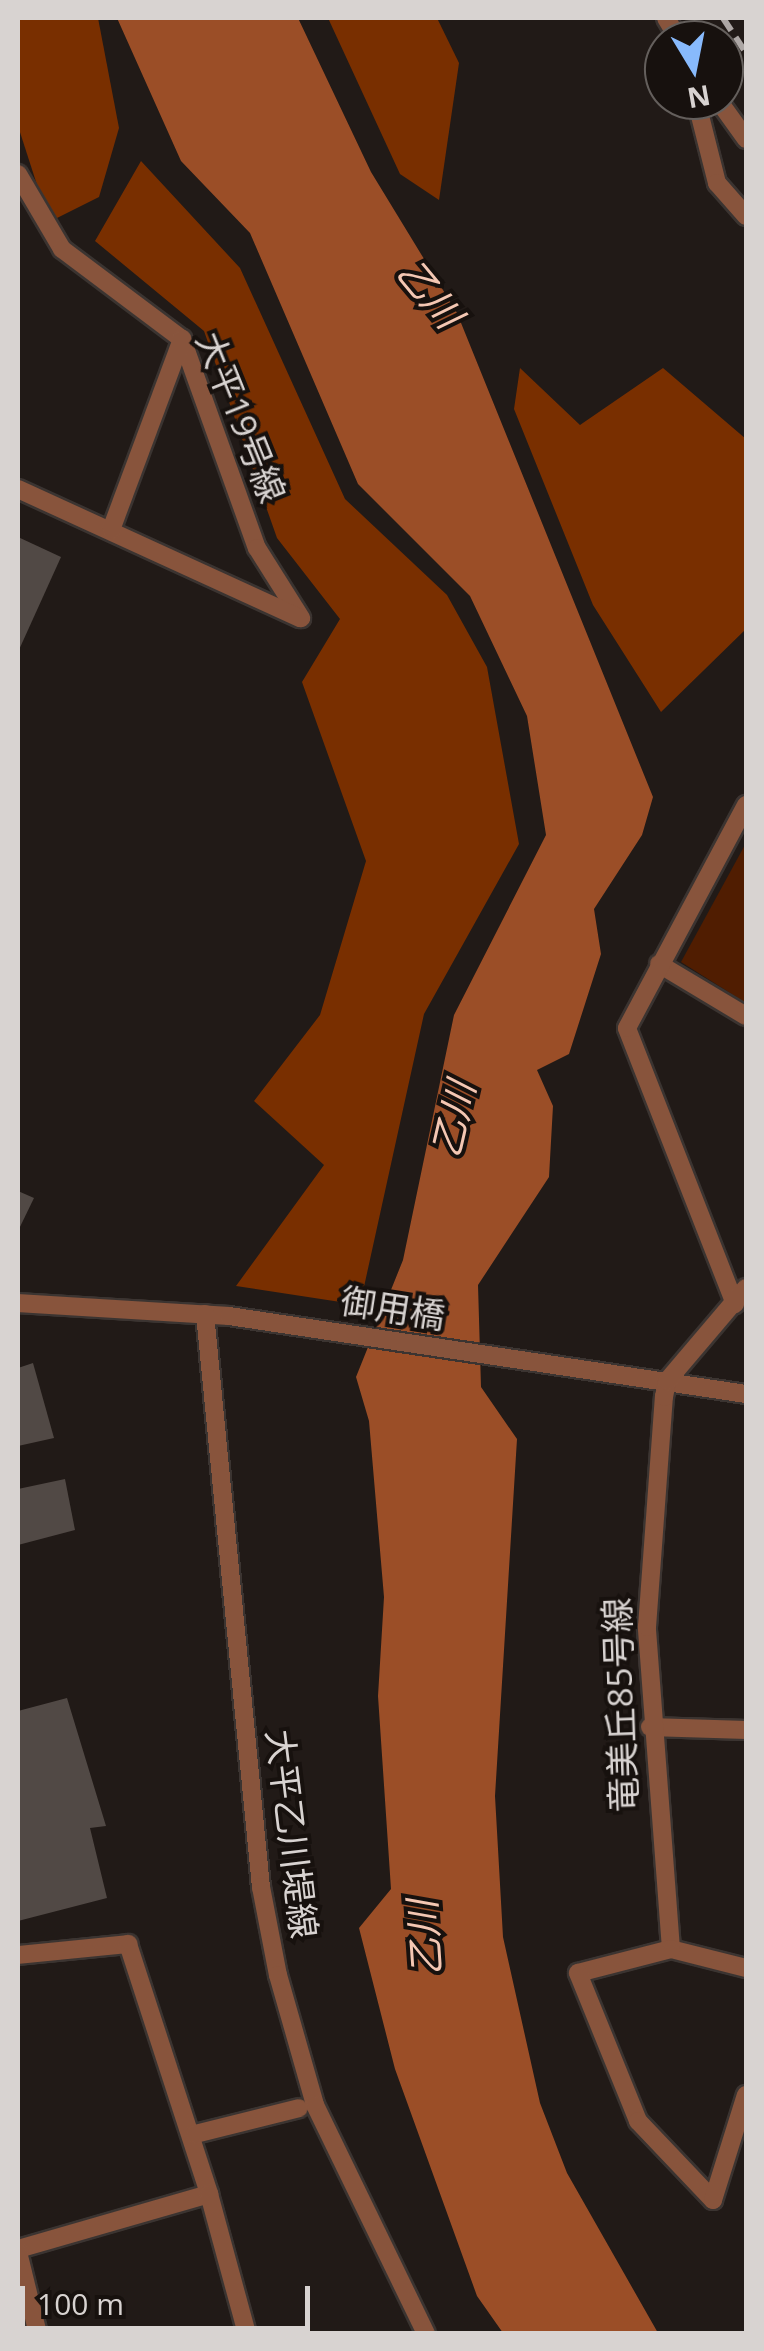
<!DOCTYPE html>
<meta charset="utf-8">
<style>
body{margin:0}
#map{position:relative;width:764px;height:2351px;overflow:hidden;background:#211a17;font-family:"Open Sans","Noto Sans JP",sans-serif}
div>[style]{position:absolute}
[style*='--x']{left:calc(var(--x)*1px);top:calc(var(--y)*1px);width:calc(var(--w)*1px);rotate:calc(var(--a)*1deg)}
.green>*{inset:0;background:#501d01}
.forest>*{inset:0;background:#792f00}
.water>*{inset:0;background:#9b4e27}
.building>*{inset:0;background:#514945}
.roads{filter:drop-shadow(2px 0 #3b3431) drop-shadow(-2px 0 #3b3431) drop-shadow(0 2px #3b3431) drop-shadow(0 -2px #3b3431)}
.street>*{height:18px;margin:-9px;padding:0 9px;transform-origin:9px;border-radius:9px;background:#88543c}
.rail>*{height:6px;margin-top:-3px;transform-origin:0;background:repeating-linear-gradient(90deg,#ada7a5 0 15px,transparent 0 23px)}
span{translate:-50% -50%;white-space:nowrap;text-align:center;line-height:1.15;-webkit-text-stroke:8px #17110e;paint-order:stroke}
.street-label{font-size:35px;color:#d8d3d1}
.water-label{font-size:38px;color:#f4c7b3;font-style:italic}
.frame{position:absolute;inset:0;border:20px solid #d8d3d1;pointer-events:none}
.north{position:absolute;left:644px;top:20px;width:100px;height:100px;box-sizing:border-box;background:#17110e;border:2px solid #645f5c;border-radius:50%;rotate:170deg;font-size:28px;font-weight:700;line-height:40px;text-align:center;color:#d8d3d1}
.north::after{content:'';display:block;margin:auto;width:35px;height:45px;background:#88bafc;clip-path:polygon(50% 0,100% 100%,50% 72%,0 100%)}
.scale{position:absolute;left:20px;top:2286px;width:290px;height:45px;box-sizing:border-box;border:5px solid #d8d3d1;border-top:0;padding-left:12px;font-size:30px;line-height:35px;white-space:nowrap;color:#d8d3d1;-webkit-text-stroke:8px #17110e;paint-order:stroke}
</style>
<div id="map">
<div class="green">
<div style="clip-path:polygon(746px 843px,746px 1003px,681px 962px)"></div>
</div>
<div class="forest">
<div style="clip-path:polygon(18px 18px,98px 18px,119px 128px,99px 197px,49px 222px,18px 126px)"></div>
<div style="clip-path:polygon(328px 18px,437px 18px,459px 63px,439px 200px,400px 174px)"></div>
<div style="clip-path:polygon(141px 161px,240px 268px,345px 499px,447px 595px,487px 667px,519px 844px,424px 1014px,360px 1305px,236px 1286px,324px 1165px,254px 1101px,320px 1015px,366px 861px,302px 682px,340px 619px,277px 538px,204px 331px,95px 241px)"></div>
<div style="clip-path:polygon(520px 368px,580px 425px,663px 368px,746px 439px,746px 629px,661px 712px,593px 605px,514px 409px)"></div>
</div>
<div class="water">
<div style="clip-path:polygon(117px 18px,298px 18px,371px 172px,457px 313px,653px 797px,642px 835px,594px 909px,601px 954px,569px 1054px,537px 1070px,553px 1106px,549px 1177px,478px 1285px,481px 1387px,517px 1439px,495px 1796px,503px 1937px,540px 2103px,567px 2173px,658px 2333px,503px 2333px,477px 2296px,395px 2069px,359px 1928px,391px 1889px,378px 1696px,384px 1597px,369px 1421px,356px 1377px,403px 1260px,454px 1015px,546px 835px,527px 716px,470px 596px,358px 484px,250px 233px,181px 161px)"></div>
</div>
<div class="building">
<div style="clip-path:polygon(18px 537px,61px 557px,18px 652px)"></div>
<div style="clip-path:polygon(18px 1191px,34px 1198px,18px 1231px)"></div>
<div style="clip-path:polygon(33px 1363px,54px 1438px,18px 1446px,18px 1368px)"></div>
<div style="clip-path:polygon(65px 1479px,75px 1530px,18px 1545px,18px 1489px)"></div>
<div style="clip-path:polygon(67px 1698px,106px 1826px,90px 1828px,107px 1898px,18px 1921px,18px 1711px)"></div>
</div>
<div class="roads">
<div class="street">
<div style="--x:666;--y:18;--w:26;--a:59"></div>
<div style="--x:696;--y:100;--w:86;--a:75.8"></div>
<div style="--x:717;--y:183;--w:44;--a:48.7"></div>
<div style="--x:718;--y:100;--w:48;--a:54.3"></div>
<div style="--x:18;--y:174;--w:87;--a:59.6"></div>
<div style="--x:62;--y:249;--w:150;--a:36.9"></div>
<div style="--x:182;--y:339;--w:222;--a:70.3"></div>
<div style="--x:257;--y:548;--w:83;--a:57.8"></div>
<div style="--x:18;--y:489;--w:310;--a:24.6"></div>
<div style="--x:111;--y:530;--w:204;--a:-69.6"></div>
<div style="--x:659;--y:964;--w:101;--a:30.9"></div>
<div style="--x:18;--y:1303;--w:211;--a:3.5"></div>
<div style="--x:229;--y:1316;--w:523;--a:8.58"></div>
<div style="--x:735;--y:1304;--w:296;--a:-111.4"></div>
<div style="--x:627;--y:1028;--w:253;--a:-61.9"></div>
<div style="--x:205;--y:1314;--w:576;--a:84.42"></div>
<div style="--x:261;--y:1887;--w:90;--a:79.1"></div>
<div style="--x:278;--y:1975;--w:135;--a:74.1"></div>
<div style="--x:315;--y:2105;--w:254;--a:64.1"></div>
<div style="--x:650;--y:1727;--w:96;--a:1.8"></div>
<div style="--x:671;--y:1949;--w:323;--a:-94.3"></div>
<div style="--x:647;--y:1627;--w:231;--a:-85.8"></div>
<div style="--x:664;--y:1397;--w:16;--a:-79"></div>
<div style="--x:667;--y:1381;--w:122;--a:-49.7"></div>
<div style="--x:18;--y:1955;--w:111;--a:-5.7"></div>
<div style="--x:128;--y:1944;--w:263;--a:72"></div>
<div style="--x:209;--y:2194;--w:199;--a:163.9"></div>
<div style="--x:746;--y:1968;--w:77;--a:-165.8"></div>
<div style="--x:671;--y:1949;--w:96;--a:165.5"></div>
<div style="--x:578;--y:1973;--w:160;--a:67.9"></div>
<div style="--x:638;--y:2121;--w:109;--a:46.5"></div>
<div style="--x:713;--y:2200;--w:110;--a:-72.6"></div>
<div style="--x:195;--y:2134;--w:107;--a:-14"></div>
<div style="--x:209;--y:2194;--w:145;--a:74.8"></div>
<div style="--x:18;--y:2252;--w:84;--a:76.3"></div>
</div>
</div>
<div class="rail">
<div style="--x:723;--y:18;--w:42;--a:56.7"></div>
</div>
<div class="street-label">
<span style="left:241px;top:417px;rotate:68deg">大平19号線</span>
<span style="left:393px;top:1308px;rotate:9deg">御用橋</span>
<span style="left:620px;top:1705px;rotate:-92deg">竜美丘85号線</span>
<span style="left:292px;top:1834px;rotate:83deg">大平乙川堤線</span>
</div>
<div class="water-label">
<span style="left:430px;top:293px;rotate:50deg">乙川</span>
<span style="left:453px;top:1119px;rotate:-77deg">乙川</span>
<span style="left:424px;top:1938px;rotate:-94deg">乙川</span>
</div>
<div class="frame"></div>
<div class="north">N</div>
<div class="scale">100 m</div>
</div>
